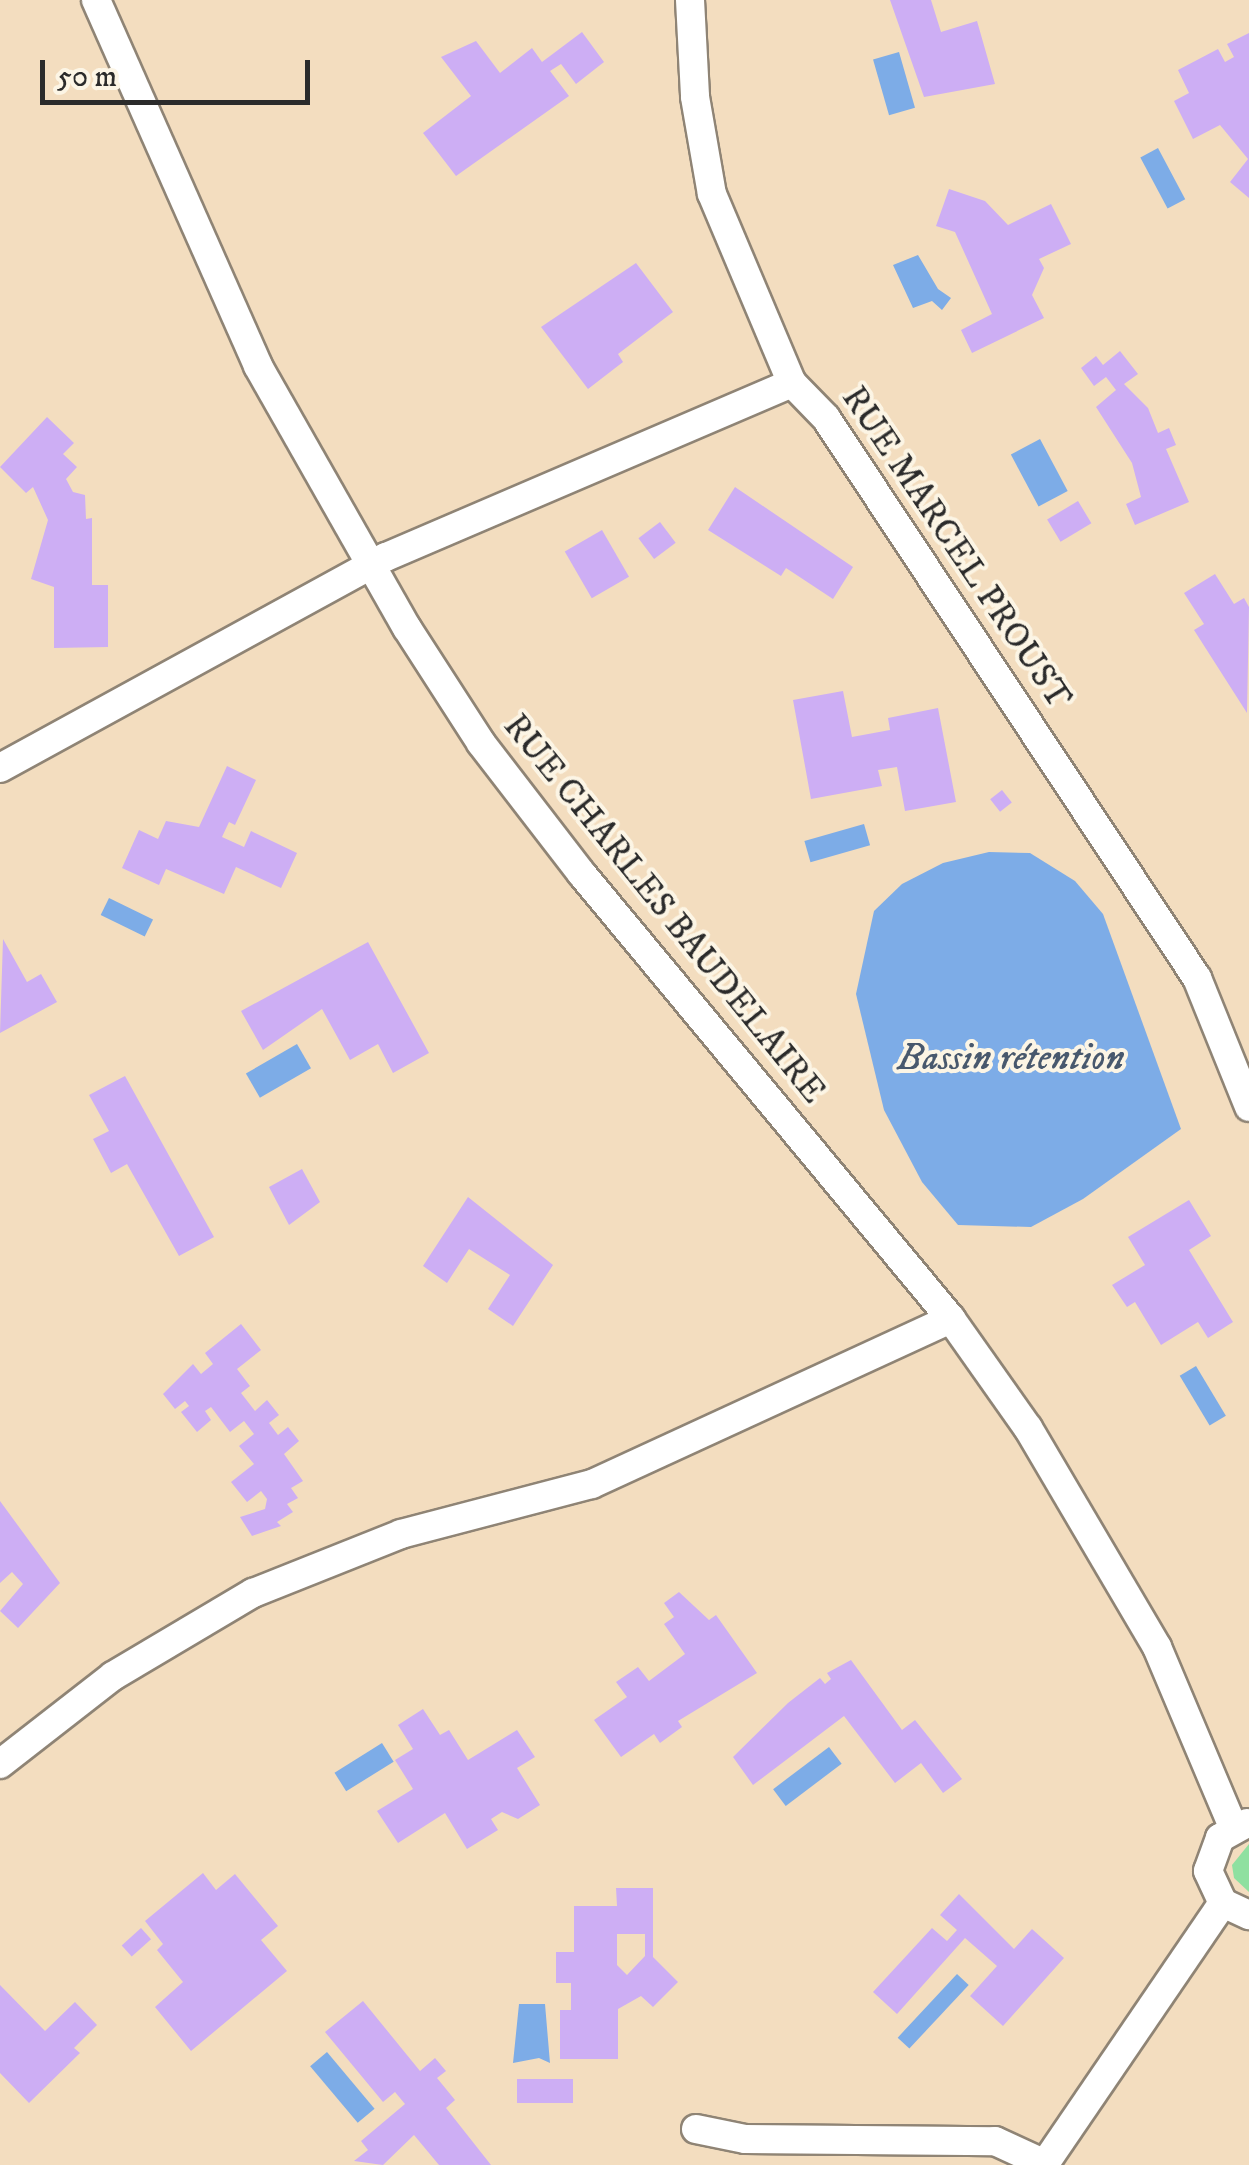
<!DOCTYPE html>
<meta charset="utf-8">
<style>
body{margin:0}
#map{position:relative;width:1249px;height:2165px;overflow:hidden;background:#f3ddbf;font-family:"IM FELL DW Pica",serif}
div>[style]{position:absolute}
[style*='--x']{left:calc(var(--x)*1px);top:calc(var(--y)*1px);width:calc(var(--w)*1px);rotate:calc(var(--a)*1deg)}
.green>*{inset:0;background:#8fe0a0}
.water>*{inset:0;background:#7dace7;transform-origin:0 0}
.building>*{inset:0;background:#cdaef4;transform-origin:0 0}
.roads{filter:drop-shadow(2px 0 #8f8475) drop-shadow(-2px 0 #8f8475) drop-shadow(0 2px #8f8475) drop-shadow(0 -2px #8f8475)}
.street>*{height:28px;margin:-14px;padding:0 14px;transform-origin:14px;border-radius:14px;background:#fff}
span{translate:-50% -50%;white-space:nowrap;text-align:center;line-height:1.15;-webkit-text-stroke:8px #fcf5e5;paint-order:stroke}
.street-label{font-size:35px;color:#2b2b2b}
.water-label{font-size:38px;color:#48586d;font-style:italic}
.scale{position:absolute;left:40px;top:60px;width:270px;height:45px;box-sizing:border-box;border:5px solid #2b2b2b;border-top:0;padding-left:12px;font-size:30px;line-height:35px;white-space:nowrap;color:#2b2b2b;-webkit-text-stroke:8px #fcf5e5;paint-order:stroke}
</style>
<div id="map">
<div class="green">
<div style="clip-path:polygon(1249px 1844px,1249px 1892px,1234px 1878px,1232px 1865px)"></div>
</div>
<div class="water">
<div style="left:899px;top:52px;width:58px;height:27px;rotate:74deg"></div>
<div style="left:1158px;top:148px;width:58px;height:20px;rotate:62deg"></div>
<div style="clip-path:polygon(918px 255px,938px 289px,951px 298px,942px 310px,932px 301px,913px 308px,893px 265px)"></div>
<div style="left:1040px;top:439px;width:59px;height:33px;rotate:62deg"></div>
<div style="left:864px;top:824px;width:22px;height:62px;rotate:74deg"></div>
<div style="clip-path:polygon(989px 852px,1030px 853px,1075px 881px,1103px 914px,1181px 1129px,1083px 1199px,1031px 1227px,958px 1225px,922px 1182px,884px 1110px,856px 994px,874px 911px,902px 884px,943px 863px)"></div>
<div style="left:109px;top:898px;width:49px;height:19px;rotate:26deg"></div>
<div style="left:297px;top:1044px;width:28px;height:59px;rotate:60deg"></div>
<div style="left:1196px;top:1366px;width:58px;height:19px;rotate:59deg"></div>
<div style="left:382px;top:1743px;width:22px;height:56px;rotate:58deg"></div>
<div style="left:829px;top:1747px;width:21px;height:70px;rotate:53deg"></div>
<div style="left:957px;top:1974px;width:16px;height:87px;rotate:43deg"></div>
<div style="clip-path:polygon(519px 2004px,545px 2004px,550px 2063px,539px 2058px,513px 2063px)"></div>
<div style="left:327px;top:2052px;width:74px;height:22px;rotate:50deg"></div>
</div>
<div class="building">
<div style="clip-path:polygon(890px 0,931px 0,941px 32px,977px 21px,995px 84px,924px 97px)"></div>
<div style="clip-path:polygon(582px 32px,604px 62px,576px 84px,561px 64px,550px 71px,569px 96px,456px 176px,423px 133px,471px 96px,441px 57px,476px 41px,500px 73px,532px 48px,542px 62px)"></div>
<div style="clip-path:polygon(1249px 33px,1249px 198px,1230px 182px,1248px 159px,1220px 125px,1193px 139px,1174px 101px,1189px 93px,1178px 70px,1218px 49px,1225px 62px,1234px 57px,1227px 44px)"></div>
<div style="clip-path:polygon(949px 189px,985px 201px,1008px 225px,1051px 204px,1071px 244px,1039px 259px,1044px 268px,1032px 295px,1044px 318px,972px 353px,961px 330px,992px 314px,955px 232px,936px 226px)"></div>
<div style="clip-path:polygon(636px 263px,673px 312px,618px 354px,623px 362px,588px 389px,541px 327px)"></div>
<div style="clip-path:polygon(1120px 351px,1138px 374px,1124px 384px,1148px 408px,1158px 433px,1169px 428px,1176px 445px,1166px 449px,1189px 502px,1135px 525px,1126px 504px,1141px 497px,1132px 463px,1096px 407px,1116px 390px,1106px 377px,1094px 386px,1081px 368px,1096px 356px,1103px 365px)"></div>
<div style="clip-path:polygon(47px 417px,74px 443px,63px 454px,77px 467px,66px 479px,73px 492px,85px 495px,86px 519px,92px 518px,92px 585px,108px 585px,108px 647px,54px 648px,54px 587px,31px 579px,48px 520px,33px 487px,26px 493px,0 467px)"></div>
<div style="clip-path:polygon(735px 487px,853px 567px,833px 599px,786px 568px,781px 576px,708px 530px)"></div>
<div style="left:1078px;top:501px;width:26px;height:36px;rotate:59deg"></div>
<div style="left:660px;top:522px;width:26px;height:27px;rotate:53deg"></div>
<div style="left:602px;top:530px;width:54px;height:43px;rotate:60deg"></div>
<div style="clip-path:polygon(1215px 574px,1234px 604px,1244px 598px,1249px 607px,1247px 713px,1194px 630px,1204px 624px,1184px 593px)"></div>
<div style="clip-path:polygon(843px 691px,852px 737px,890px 730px,888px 718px,938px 708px,956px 802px,905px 811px,897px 767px,878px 770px,882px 786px,811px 799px,793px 700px)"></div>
<div style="clip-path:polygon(227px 766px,256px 780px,235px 825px,229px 822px,222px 837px,244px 847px,251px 831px,297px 853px,281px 888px,236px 867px,224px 894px,166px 869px,159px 885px,122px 868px,139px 830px,158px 839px,166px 821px,199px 827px)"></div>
<div style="left:1002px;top:790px;width:16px;height:15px;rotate:52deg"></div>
<div style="clip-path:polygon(3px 939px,27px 982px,41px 974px,57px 1002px,0 1033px)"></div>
<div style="clip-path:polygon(368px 942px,429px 1053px,393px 1073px,378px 1044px,350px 1060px,322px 1009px,263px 1050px,241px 1011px)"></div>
<div style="clip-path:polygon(125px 1076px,214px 1237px,179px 1256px,127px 1164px,111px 1173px,93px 1139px,109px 1131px,89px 1095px)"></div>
<div style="clip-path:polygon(302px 1169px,320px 1202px,289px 1225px,269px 1187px)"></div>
<div style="clip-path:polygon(468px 1197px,553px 1265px,513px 1326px,488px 1309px,510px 1275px,469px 1249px,447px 1283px,423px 1266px)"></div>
<div style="clip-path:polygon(1189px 1200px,1211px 1236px,1189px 1250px,1233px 1322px,1208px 1338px,1198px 1322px,1161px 1345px,1135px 1302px,1127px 1307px,1112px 1285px,1145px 1265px,1128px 1237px)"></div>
<div style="clip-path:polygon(241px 1324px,261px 1350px,237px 1369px,250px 1386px,241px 1393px,255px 1411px,267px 1400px,279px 1415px,269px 1423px,278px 1435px,288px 1427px,299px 1441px,284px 1454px,303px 1481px,291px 1488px,298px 1498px,287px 1504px,293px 1512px,277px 1522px,281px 1526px,252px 1536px,240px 1517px,265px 1509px,267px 1499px,261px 1491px,247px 1502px,231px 1482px,254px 1464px,239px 1446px,254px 1434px,244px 1421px,230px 1432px,211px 1407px,205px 1411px,211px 1420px,197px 1432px,181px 1412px,189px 1406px,185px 1401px,175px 1409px,163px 1394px,193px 1364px,201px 1374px,213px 1364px,205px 1353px)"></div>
<div style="clip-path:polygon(0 1501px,60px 1583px,18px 1628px,0 1611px,23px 1584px,12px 1572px,0 1583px)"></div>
<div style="clip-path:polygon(679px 1592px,709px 1620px,716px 1615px,757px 1673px,678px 1721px,682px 1727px,660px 1743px,654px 1734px,621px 1757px,594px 1720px,627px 1697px,616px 1682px,638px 1667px,649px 1681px,685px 1654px,664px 1624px,674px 1617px,664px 1603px)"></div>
<div style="clip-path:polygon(851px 1660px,902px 1730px,915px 1720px,962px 1779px,943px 1793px,921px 1763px,895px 1783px,844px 1716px,753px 1785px,733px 1757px,788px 1703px,820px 1678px,825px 1684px,831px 1679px,827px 1673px)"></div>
<div style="clip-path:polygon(423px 1709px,440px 1735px,449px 1730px,468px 1760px,517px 1730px,535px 1757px,517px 1768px,540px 1805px,518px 1819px,502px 1812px,491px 1819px,498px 1830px,467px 1849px,445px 1813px,398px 1843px,377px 1811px,413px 1789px,395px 1760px,413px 1749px,398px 1725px)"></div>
<div style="clip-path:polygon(203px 1873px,216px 1890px,235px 1874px,278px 1926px,261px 1940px,287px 1971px,191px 2051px,155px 2007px,183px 1982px,157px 1950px,163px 1944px,145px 1921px)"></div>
<div style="clip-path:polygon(evenodd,616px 1888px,653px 1888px,653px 1957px,678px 1982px,653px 2007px,641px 1996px,618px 2009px,618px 2059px,560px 2059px,560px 2010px,571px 2010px,571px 1983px,556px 1983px,556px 1952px,574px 1952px,574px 1906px,617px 1906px,616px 1888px,617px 1934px,645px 1934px,645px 1956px,627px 1975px,617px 1965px,617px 1934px)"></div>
<div style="clip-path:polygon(959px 1894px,1014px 1949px,1032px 1929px,1064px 1958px,1003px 2026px,970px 1996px,997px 1966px,965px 1938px,897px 2014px,873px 1992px,932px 1928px,947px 1941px,957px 1930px,940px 1915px)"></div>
<div style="left:141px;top:1928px;width:15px;height:26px;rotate:48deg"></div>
<div style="clip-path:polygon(0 1985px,45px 2031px,75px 2002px,97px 2025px,74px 2048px,80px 2053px,29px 2103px,0 2073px)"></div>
<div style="clip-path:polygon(363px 2001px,420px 2071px,435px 2058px,446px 2071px,437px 2078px,455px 2100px,446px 2108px,491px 2165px,439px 2165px,414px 2135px,383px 2165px,354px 2161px,368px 2150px,361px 2141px,405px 2104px,395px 2092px,383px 2102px,325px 2032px)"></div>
<div style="left:573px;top:2079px;width:24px;height:56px;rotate:90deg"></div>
</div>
<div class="roads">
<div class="street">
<div style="--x:96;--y:0;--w:400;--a:66.1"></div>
<div style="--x:258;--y:366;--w:301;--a:60.4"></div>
<div style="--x:407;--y:628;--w:137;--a:57.2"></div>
<div style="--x:481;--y:743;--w:165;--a:52.4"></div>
<div style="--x:582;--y:874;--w:578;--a:50.33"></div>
<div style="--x:951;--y:1319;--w:133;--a:54.8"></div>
<div style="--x:1028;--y:1428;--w:254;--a:59.5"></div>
<div style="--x:1157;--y:1647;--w:195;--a:67.1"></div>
<div style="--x:690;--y:0;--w:97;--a:87"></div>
<div style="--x:695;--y:97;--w:98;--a:80.1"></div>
<div style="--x:712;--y:194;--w:205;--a:67.1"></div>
<div style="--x:0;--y:768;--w:440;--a:-28.7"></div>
<div style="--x:386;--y:557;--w:442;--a:-23.2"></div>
<div style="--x:792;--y:383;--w:49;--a:45.8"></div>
<div style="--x:826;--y:418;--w:672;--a:56.48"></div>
<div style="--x:1197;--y:978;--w:139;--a:68"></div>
<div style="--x:0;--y:1764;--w:143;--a:-37.9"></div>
<div style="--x:113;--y:1676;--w:163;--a:-30.7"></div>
<div style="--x:253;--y:1593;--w:159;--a:-21.7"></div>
<div style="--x:401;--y:1534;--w:197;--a:-14.7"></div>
<div style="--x:592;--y:1484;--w:395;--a:-24.7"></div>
<div style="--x:1247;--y:1823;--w:31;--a:151"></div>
<div style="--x:1220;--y:1838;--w:35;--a:110"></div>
<div style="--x:1208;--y:1871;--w:35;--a:65"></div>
<div style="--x:1223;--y:1903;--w:29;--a:25"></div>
<div style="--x:696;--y:2129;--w:50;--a:11.5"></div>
<div style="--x:745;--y:2139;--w:250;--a:0.5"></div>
<div style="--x:995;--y:2141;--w:55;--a:24.7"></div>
<div style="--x:1044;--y:2165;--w:317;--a:-55.7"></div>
</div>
</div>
<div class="street-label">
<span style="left:956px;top:548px;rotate:56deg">RUE MARCEL PROUST</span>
<span style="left:664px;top:909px;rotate:51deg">RUE CHARLES BAUDELAIRE</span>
</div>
<div class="water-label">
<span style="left:1011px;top:1059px">Bassin rétention</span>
</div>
<div class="scale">50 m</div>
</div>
